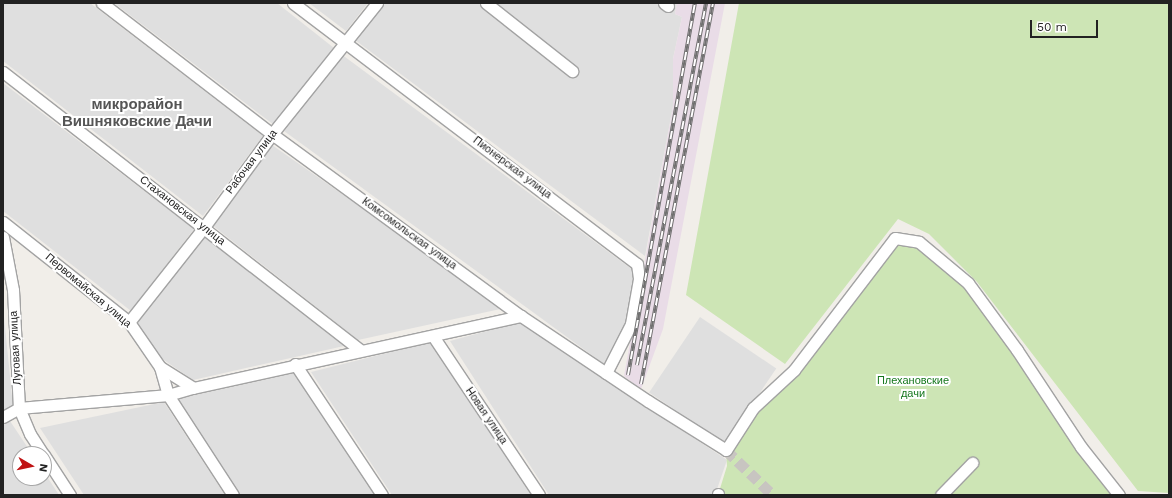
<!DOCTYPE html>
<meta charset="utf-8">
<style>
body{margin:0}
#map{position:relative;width:1172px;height:498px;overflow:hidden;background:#f1eee9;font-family:"Work Sans",sans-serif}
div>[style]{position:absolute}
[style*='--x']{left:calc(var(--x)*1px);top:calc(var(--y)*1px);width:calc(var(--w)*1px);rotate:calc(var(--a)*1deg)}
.residential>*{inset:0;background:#dfdfdf;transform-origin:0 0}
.industrial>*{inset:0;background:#e9dce7}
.grass>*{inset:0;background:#cde5b5}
.minor-tunnel>*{height:11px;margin-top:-5.5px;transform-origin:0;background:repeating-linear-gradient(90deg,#c8c5c1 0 11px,transparent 0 16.5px)}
.roads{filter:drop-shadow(1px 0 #a3a3a3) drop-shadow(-1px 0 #a3a3a3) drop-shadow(0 1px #a3a3a3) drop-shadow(0 -1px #a3a3a3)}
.minor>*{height:11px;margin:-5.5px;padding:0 5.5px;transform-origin:5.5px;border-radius:5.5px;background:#fff}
.rail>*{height:4px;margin-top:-2px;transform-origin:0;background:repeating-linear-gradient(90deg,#fff 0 8px,#707070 0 16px);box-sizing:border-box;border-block:1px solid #707070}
span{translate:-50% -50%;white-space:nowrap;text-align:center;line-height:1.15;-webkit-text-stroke:4px #fff;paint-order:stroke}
.street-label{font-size:11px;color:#222}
.park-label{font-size:11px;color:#17781f}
.district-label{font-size:15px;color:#555;font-weight:700}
.frame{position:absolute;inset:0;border:4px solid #222;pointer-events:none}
.north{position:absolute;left:12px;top:446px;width:40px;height:40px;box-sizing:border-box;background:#fff;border:1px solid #a7a7a7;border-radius:50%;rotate:99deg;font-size:11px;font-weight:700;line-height:16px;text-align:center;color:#222}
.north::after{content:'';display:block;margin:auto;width:14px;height:18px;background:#c01314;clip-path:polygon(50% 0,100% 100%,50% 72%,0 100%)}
.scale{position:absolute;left:1030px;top:20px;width:68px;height:18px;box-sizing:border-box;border:2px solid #222;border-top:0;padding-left:5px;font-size:12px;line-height:14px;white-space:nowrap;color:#222;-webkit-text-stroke:3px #fff;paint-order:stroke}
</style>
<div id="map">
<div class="residential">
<div style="clip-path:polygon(3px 3px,90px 3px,263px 136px,203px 216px,3px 61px)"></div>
<div style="clip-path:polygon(114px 3px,277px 3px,334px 48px,274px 125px)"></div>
<div style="clip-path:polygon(309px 3px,368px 3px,346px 31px)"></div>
<div style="clip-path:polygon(384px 3px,677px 3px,675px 14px,682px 17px,673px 59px,673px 106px,645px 256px,355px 40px)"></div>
<div style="clip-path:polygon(341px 54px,637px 273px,627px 323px,604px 364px,284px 131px)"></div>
<div style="clip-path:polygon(3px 83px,194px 229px,131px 311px,3px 211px)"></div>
<div style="clip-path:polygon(272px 145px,505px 308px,358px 340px,212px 225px)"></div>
<div style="clip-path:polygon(204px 236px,344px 346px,193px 380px,161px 358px,137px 322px)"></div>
<div style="clip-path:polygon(3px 307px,13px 406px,3px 412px)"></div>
<div style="left:700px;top:317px;width:92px;height:91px;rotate:34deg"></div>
<div style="clip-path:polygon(520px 322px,727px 460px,715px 495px,549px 495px,450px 341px)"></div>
<div style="clip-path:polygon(431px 342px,533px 495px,392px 495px,311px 372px)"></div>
<div style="clip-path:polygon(295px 373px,375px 495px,240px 495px,177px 399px)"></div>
<div style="clip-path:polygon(164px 402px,225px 495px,84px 495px,40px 428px)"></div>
<div style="clip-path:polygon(10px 421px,32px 454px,20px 454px,20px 478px,44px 478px,44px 472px,59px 495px,3px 495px,3px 425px)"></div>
</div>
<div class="industrial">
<div style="clip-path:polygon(677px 3px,725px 3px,663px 329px,641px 389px,624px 376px,673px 106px,673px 59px,682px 17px,675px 14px)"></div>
</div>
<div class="grass">
<div style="clip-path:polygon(739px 3px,1169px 3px,1169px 493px,1138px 491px,977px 282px,929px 234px,898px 219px,785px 364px,686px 295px)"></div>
<div style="clip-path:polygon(895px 238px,919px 242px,968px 283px,1119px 495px,718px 495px,727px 466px,726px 450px,794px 370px)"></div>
</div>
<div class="minor-tunnel">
<div style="--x:726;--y:450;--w:65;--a:43.8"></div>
</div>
<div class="roads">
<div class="minor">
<div style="--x:102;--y:3;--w:215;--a:37.6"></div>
<div style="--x:272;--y:134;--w:308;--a:36.2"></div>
<div style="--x:521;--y:316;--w:153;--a:33.8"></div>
<div style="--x:648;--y:401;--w:92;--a:32.1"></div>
<div style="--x:726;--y:450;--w:50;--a:-57.3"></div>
<div style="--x:753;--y:408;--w:56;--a:-42.8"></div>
<div style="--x:794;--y:370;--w:166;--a:-52.6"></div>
<div style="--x:895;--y:238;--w:24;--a:9"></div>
<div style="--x:919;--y:242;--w:64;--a:39.9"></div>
<div style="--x:968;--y:283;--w:83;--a:53.8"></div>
<div style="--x:1017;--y:350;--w:116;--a:56.6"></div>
<div style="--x:1081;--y:447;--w:61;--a:51.6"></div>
<div style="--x:293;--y:3;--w:432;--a:37.2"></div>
<div style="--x:637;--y:264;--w:15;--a:82"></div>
<div style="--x:639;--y:279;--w:46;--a:100.1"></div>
<div style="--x:631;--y:324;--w:55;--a:117"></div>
<div style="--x:486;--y:3;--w:110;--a:38.3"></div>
<div style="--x:664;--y:3;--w:5;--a:37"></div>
<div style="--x:3;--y:72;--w:452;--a:37.9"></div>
<div style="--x:3;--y:222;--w:161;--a:38.4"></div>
<div style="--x:129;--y:322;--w:55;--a:55.4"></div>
<div style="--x:160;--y:367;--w:29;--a:74"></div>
<div style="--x:168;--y:395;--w:119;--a:57"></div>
<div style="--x:3;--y:237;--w:54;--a:79.3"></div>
<div style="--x:13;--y:290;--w:118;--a:87.1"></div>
<div style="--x:19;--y:408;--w:28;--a:67"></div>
<div style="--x:30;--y:434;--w:24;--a:57"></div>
<div style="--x:129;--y:322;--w:121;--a:-51.7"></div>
<div style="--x:204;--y:227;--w:115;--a:-53.8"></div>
<div style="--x:272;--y:134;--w:168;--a:-51.3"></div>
<div style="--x:433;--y:336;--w:191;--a:56.3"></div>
<div style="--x:295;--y:364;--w:157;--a:56.4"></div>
<div style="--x:160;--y:367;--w:39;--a:32"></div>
<div style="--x:193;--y:388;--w:336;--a:-12.4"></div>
<div style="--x:3;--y:417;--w:18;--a:-29"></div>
<div style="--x:19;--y:408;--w:150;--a:-5"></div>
<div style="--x:168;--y:395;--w:26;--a:-16"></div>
<div style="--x:44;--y:455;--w:48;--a:57"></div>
<div style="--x:718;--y:495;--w:1;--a:-90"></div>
<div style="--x:941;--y:495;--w:45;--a:-45.9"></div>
</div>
</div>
<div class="rail">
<div style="--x:637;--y:365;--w:369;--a:-79.2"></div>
<div style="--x:628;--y:375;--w:378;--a:-79.8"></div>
<div style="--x:641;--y:384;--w:388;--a:-79.3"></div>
</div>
<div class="street-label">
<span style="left:252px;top:162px;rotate:-53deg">Рабочая улица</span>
<span style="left:512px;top:168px;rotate:37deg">Пионерская улица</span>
<span style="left:182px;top:211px;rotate:38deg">Стахановская улица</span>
<span style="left:409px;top:234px;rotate:36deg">Комсомольская улица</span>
<span style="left:88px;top:291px;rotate:40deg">Первомайская улица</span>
<span style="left:16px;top:348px;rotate:-93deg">Луговая улица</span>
<span style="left:486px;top:416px;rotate:56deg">Новая улица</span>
</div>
<div class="park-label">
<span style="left:913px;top:388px">Плехановские<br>дачи</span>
</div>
<div class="district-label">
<span style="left:137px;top:113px">микрорайон<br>Вишняковские Дачи</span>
</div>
<div class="frame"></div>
<div class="north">N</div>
<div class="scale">50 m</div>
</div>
